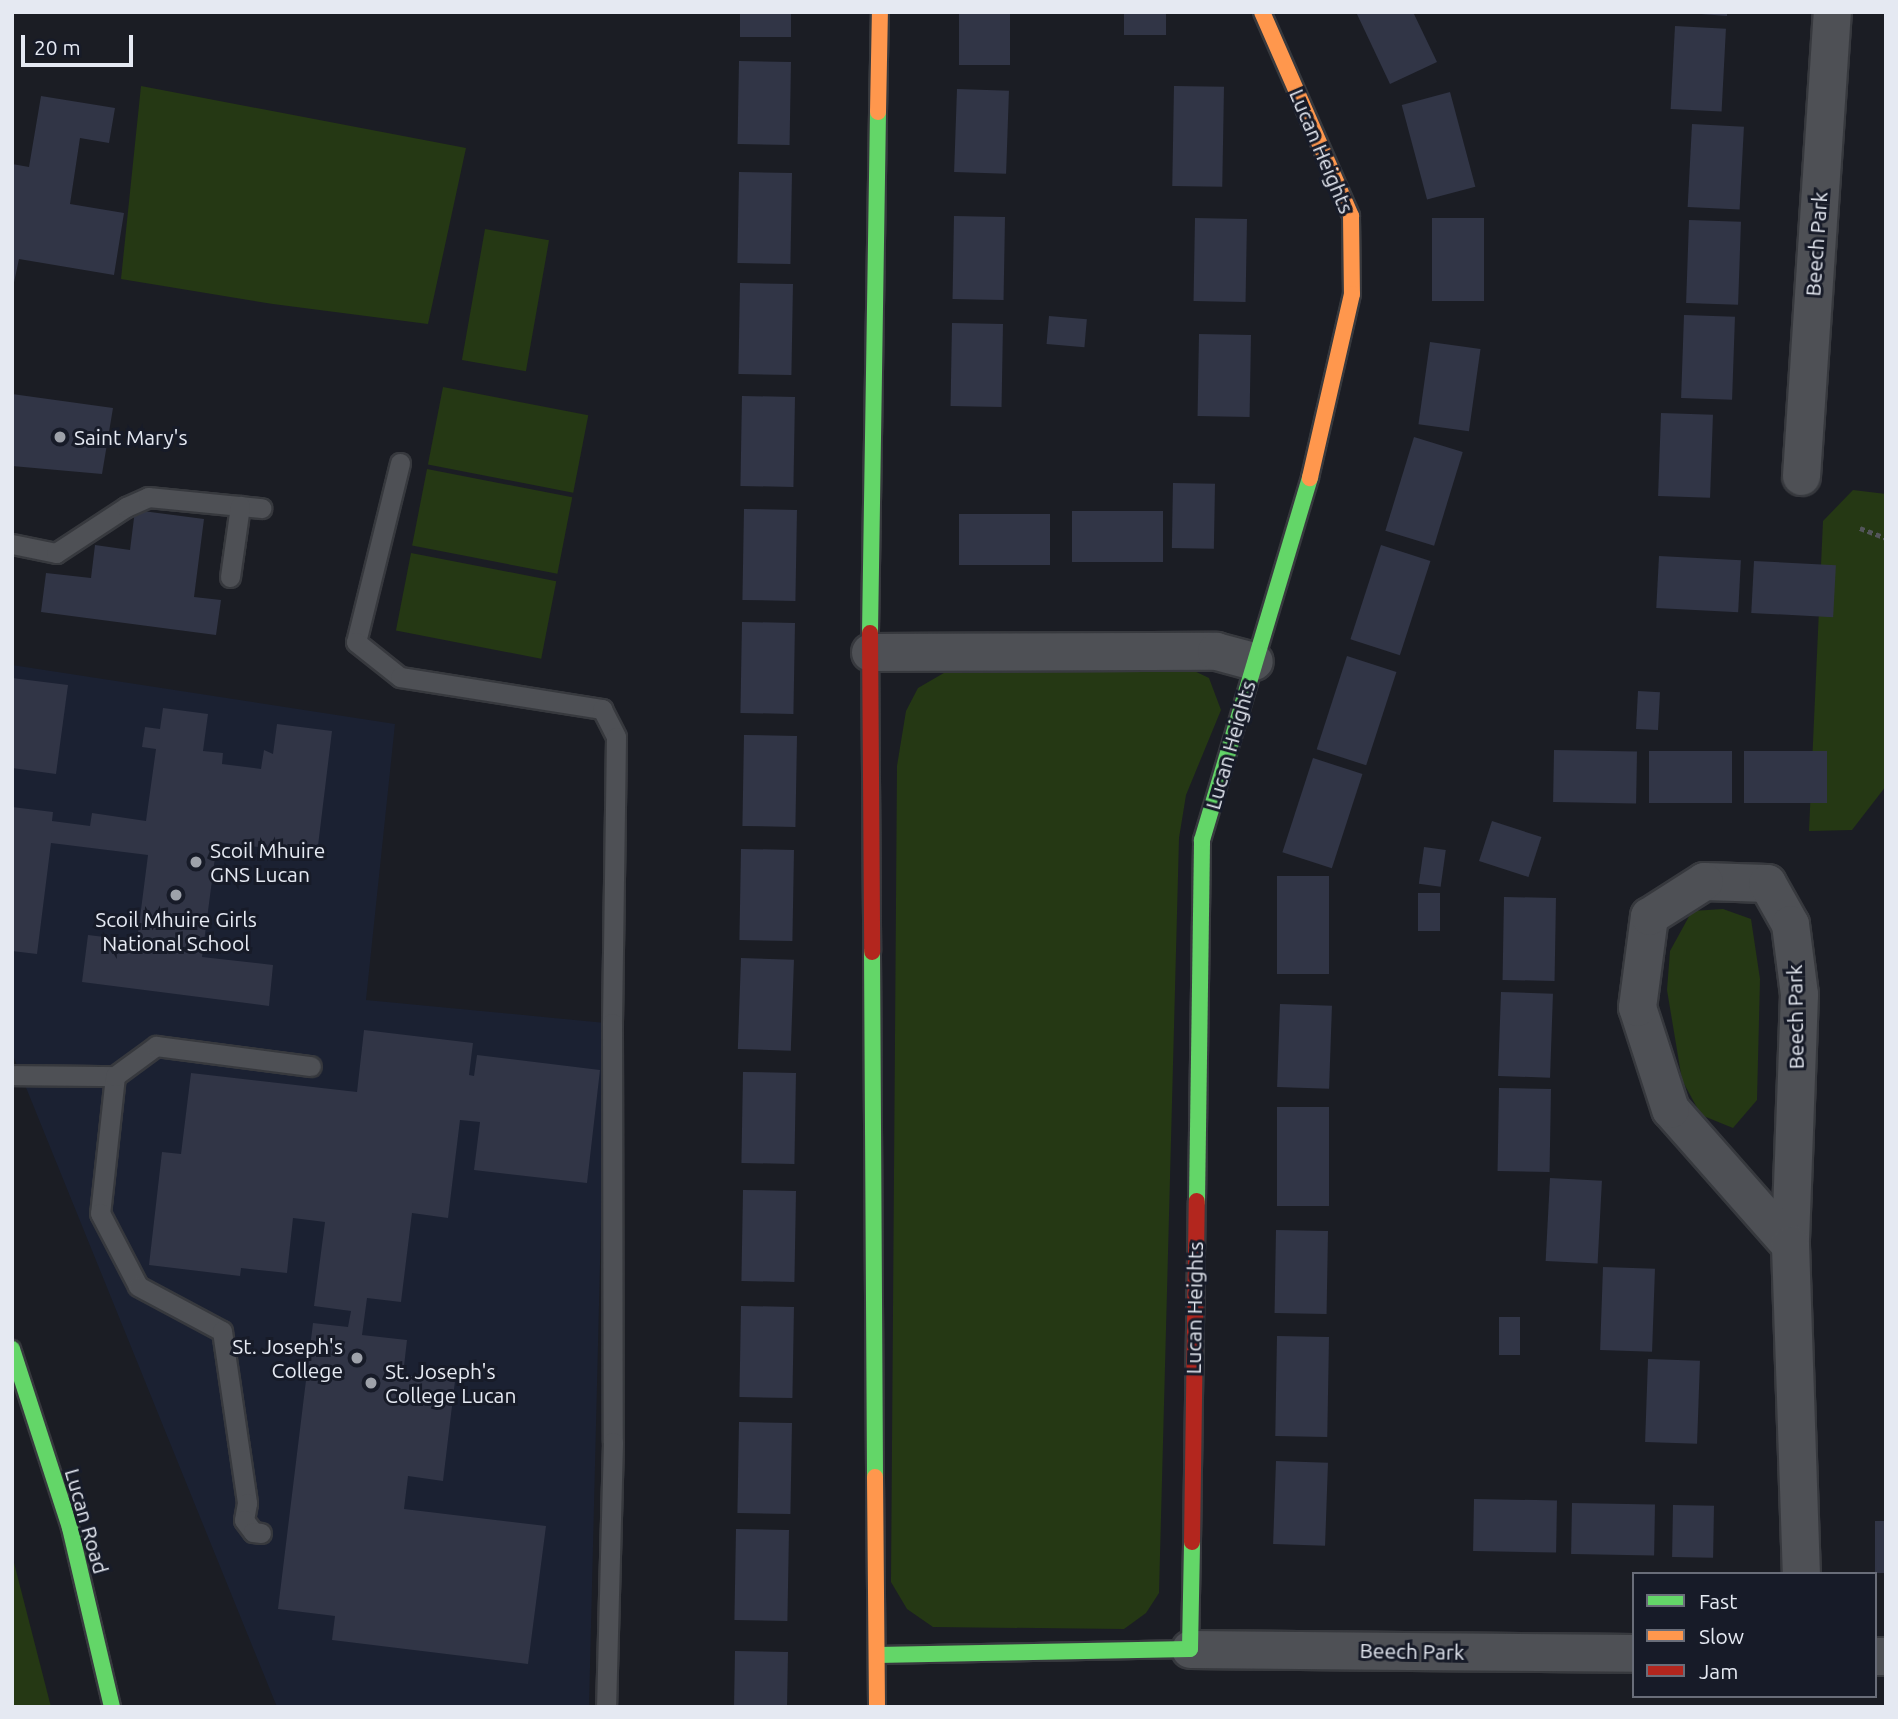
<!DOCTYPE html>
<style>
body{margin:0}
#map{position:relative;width:1898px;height:1719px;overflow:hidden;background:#1b1d24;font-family:Ubuntu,sans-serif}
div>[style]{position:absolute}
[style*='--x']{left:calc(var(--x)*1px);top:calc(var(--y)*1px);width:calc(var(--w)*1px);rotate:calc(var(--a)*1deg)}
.built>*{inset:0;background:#1b2132}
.green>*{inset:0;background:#253814;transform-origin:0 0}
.building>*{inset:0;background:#313546;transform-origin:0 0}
.path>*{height:4.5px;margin-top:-2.25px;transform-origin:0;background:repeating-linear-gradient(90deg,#53555a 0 5px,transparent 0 8.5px)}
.roads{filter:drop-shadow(2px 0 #37393e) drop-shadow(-2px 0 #37393e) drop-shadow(0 2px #37393e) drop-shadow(0 -2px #37393e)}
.lane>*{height:19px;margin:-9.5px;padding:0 9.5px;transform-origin:9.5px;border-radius:9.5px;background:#4e5055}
.street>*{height:37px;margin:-18.5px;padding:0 18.5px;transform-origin:18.5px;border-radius:18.5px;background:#4e5055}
.fast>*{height:16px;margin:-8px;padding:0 8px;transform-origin:8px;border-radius:8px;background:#63d668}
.slow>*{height:16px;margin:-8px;padding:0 8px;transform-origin:8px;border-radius:8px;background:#ff974d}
.jam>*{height:16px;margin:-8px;padding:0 8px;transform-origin:8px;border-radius:8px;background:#b3261e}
.dots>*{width:19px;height:19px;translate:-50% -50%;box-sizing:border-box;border:4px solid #171b28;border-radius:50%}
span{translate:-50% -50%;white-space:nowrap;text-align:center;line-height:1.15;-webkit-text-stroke:6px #171b28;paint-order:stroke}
.street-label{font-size:21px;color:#e5e9f2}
.poi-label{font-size:21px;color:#e5e9f2}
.left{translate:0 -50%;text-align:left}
.right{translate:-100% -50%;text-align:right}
.frame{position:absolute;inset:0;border:14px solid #e5e9f2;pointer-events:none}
.legend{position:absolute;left:1632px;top:1572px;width:245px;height:126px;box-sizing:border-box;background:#171b28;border:2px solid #696d79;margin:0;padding:9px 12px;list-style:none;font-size:21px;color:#e5e9f2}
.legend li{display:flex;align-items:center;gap:14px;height:35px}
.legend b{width:35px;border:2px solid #696d79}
.scale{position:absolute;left:21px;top:35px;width:112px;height:32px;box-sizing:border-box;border:4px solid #e5e9f2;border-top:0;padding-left:9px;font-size:21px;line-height:24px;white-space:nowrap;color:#e5e9f2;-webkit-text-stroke:5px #171b28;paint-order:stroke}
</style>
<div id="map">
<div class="built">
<div style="clip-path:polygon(12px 665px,395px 724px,366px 1000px,606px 1023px,589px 1707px,277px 1707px,12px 1053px)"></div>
</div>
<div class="green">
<div style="clip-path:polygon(141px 86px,466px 148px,428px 324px,273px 304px,121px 279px)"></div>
<div style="left:485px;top:229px;width:65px;height:133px;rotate:10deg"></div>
<div style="left:443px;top:387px;width:148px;height:79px;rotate:11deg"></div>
<div style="left:427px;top:469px;width:148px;height:78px;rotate:11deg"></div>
<div style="clip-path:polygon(1853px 490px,1886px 494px,1886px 786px,1852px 830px,1809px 831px,1823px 521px)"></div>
<div style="left:411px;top:553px;width:148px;height:79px;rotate:11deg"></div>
<div style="clip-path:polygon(1184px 666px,1209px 678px,1221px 710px,1186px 795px,1179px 838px,1159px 1593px,1146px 1613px,1124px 1629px,933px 1627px,907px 1609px,891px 1582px,897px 766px,906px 711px,918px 688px,949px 670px)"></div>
<div style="clip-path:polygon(1723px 909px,1751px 919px,1760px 979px,1757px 1100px,1733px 1128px,1701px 1115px,1682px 1080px,1667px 990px,1670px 951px,1692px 911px)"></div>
<div style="clip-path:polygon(12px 1555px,51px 1707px,12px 1707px)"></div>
</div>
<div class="building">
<div style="left:740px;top:12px;width:51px;height:25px"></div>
<div style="left:959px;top:12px;width:51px;height:53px"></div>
<div style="left:1124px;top:12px;width:42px;height:23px"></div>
<div style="clip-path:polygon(1356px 12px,1413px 12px,1437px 62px,1390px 84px)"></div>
<div style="clip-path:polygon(1675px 12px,1727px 12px,1727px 16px)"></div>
<div style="left:1675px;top:26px;width:51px;height:83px;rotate:3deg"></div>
<div style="left:739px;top:61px;width:52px;height:83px;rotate:1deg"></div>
<div style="left:1174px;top:86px;width:50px;height:100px;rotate:1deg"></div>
<div style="left:957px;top:89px;width:52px;height:83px;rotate:2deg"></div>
<div style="left:1450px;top:92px;width:98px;height:50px;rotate:75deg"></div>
<div style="clip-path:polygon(41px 96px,115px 108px,109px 143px,80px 138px,70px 204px,124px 213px,114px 275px,19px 259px,12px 292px,12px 164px,29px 167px)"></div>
<div style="left:1692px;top:124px;width:52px;height:83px;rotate:3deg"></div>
<div style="left:739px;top:172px;width:53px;height:91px;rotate:1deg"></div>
<div style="left:954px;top:216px;width:51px;height:83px;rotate:1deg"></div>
<div style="left:1195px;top:218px;width:52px;height:83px;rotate:1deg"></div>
<div style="left:1484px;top:218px;width:83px;height:52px;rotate:90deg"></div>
<div style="left:1689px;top:220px;width:52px;height:83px;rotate:2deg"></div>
<div style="left:740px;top:283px;width:53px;height:91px;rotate:1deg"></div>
<div style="left:1684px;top:315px;width:51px;height:83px;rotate:2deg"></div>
<div style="left:1049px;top:316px;width:38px;height:28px;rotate:5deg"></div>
<div style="left:952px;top:323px;width:51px;height:83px;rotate:1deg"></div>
<div style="left:1199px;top:334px;width:52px;height:82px;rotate:1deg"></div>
<div style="left:1430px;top:342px;width:51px;height:83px;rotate:8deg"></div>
<div style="clip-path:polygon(12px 394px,113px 408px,102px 474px,12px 466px)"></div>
<div style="left:742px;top:396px;width:53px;height:90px;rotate:1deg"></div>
<div style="left:1661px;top:413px;width:52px;height:83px;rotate:2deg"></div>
<div style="left:1414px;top:437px;width:51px;height:98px;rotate:17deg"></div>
<div style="left:1173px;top:483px;width:42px;height:65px;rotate:1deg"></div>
<div style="left:744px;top:509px;width:53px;height:91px;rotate:1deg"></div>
<div style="clip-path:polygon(135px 510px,204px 519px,194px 597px,221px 600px,216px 635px,41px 612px,46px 573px,91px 578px,95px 545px,130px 550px)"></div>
<div style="left:1072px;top:511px;width:91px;height:51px"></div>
<div style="left:959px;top:514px;width:91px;height:51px"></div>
<div style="left:1381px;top:545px;width:52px;height:99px;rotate:18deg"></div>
<div style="left:1659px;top:556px;width:82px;height:52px;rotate:3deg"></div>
<div style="left:1754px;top:561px;width:82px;height:52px;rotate:3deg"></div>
<div style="left:742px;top:622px;width:53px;height:91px;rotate:1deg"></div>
<div style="left:1347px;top:656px;width:52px;height:98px;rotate:18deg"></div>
<div style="clip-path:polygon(12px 678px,68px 685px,56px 774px,12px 768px)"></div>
<div style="left:1638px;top:691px;width:22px;height:38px;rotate:3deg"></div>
<div style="clip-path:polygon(163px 708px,208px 714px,203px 751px,223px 753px,222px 764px,261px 769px,264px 750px,273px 754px,277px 724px,332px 731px,317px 854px,217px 842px,202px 957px,273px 965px,269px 1006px,82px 982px,88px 935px,137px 941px,148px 855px,51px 843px,37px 954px,12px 951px,12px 807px,53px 812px,52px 821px,90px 826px,92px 813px,146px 821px,156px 749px,142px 747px,145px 727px,160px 729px)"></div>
<div style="left:744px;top:735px;width:53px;height:91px;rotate:1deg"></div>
<div style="left:1554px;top:750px;width:83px;height:52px;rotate:1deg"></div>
<div style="left:1649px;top:751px;width:83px;height:52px"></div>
<div style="left:1744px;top:751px;width:83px;height:52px"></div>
<div style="left:1313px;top:758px;width:52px;height:99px;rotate:18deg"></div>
<div style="left:1492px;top:821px;width:52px;height:42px;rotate:18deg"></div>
<div style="left:1424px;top:847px;width:22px;height:37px;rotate:8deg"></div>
<div style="left:741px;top:849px;width:53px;height:91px;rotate:1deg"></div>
<div style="left:1277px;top:876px;width:52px;height:98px"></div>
<div style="left:1418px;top:893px;width:22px;height:38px"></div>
<div style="left:1504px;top:897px;width:52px;height:83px;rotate:1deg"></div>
<div style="left:741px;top:958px;width:53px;height:91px;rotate:2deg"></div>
<div style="left:1501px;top:992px;width:52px;height:84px;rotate:2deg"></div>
<div style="left:1280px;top:1004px;width:52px;height:83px;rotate:2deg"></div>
<div style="clip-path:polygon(364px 1030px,473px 1043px,469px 1075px,474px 1076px,477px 1055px,600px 1070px,587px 1183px,474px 1170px,480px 1122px,460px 1120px,448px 1218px,412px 1213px,401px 1302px,367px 1298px,362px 1335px,407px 1340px,403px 1375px,455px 1381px,443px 1481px,408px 1476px,404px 1509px,546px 1526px,528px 1664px,332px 1640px,335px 1616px,278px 1609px,313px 1323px,348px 1327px,351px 1311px,314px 1306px,325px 1222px,293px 1218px,287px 1273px,241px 1268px,240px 1276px,149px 1265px,162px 1152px,181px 1154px,191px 1073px,357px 1092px)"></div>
<div style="left:743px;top:1072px;width:53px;height:91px;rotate:1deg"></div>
<div style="left:1499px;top:1088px;width:52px;height:83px;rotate:1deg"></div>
<div style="left:1277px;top:1107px;width:52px;height:99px"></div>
<div style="left:1550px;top:1178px;width:52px;height:83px;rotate:3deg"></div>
<div style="left:743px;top:1190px;width:53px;height:91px;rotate:1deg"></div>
<div style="left:1276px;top:1230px;width:52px;height:83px;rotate:1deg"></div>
<div style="left:1603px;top:1267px;width:52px;height:83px;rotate:2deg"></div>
<div style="left:741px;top:1306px;width:53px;height:91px;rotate:1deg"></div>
<div style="left:1499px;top:1317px;width:21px;height:38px"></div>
<div style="left:1329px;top:1337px;width:100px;height:52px;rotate:91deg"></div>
<div style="left:1648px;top:1359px;width:52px;height:83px;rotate:2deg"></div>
<div style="left:739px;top:1422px;width:53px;height:91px;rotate:1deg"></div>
<div style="left:1276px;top:1461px;width:52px;height:83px;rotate:2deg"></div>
<div style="left:1474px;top:1499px;width:83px;height:52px;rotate:1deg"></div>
<div style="left:1572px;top:1503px;width:83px;height:51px;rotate:1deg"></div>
<div style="left:1673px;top:1505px;width:41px;height:52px;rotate:1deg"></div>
<div style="left:1875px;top:1521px;width:11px;height:52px"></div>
<div style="left:736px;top:1529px;width:53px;height:91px;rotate:1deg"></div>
<div style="left:735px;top:1651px;width:53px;height:56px;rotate:1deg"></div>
</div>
<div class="path">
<div style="--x:1860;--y:528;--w:28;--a:21"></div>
</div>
<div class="roads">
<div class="lane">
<div style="--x:400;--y:463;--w:184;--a:103.8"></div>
<div style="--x:356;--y:642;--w:56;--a:38.5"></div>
<div style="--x:400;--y:677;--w:205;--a:9"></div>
<div style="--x:602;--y:709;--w:31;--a:63"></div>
<div style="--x:616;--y:737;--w:286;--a:90.8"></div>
<div style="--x:612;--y:1023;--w:419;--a:89.9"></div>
<div style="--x:613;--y:1442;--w:265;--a:91.5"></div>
<div style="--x:12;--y:544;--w:45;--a:11.6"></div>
<div style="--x:56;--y:553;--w:84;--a:-33.3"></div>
<div style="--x:126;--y:507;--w:24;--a:-24"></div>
<div style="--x:148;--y:497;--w:114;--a:5.6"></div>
<div style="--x:230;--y:577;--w:72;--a:-82"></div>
<div style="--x:12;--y:1075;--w:103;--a:0.6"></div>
<div style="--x:115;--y:1076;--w:138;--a:96.2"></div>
<div style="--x:100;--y:1213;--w:82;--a:62.5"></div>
<div style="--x:138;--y:1286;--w:95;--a:28.2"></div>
<div style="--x:222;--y:1331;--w:174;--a:81.7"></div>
<div style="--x:247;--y:1503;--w:17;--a:100"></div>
<div style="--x:244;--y:1520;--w:15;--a:53"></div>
<div style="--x:253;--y:1532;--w:8;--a:7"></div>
<div style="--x:115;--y:1076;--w:51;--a:-36.2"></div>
<div style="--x:156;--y:1046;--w:156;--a:7.4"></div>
</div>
<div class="street">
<div style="--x:1801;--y:476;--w:465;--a:-86.2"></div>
<div style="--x:870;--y:652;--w:346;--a:-0.2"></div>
<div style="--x:1216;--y:651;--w:39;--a:15"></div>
<div style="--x:1704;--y:881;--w:63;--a:1.8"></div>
<div style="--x:1767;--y:883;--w:47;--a:60.7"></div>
<div style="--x:1790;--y:924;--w:71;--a:82.7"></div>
<div style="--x:1799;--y:994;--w:251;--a:92.1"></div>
<div style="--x:1790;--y:1245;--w:181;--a:-131.4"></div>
<div style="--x:1670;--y:1109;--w:107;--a:-107.9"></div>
<div style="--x:1637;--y:1007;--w:92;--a:-82.5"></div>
<div style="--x:1649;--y:916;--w:65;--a:-32.5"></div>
<div style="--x:1790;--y:1245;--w:329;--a:88.1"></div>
<div style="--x:1190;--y:1649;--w:444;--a:0.5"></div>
<div style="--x:1875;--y:1656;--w:11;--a:0"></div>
</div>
<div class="fast">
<div style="--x:870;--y:633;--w:521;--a:-89.12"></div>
<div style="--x:872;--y:952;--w:525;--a:89.67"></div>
<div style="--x:1197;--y:1201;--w:361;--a:-89.2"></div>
<div style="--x:1202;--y:840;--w:378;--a:-73.4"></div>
<div style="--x:12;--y:1349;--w:188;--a:72"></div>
<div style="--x:70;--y:1528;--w:184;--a:76.8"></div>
<div style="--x:877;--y:1655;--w:313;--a:-1.1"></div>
<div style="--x:1190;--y:1649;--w:107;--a:-88.9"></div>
</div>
<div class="slow">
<div style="--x:1262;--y:12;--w:223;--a:66.4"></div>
<div style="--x:1351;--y:216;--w:78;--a:89.3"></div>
<div style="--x:1352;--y:294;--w:189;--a:102.9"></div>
<div style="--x:878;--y:112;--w:100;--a:-88.9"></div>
<div style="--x:875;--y:1477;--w:230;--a:89.5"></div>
</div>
<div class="jam">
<div style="--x:870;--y:633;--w:319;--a:89.6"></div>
<div style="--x:1192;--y:1542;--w:341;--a:-89.2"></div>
</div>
</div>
<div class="dots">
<div style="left:60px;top:437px;background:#9ea2aa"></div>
<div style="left:196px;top:862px;background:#9ea2aa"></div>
<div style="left:176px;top:895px;background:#9ea2aa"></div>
<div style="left:357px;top:1358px;background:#9ea2aa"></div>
<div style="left:371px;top:1383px;background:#9ea2aa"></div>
</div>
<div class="street-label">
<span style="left:1322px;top:151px;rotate:67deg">Lucan Heights</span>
<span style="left:1816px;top:244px;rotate:-86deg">Beech Park</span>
<span style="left:1230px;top:745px;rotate:-74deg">Lucan Heights</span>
<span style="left:1795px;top:1017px;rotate:-91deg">Beech Park</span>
<span style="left:1194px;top:1308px;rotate:-89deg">Lucan Heights</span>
<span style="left:87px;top:1521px;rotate:74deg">Lucan Road</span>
<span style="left:1412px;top:1651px;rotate:1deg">Beech Park</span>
</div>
<div class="poi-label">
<span class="left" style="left:74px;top:437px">Saint Mary's</span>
<span class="left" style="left:210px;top:862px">Scoil Mhuire<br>GNS Lucan</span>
<span style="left:176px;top:931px">Scoil Mhuire Girls<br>National School</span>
<span class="right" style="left:343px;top:1358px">St. Joseph's<br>College</span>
<span class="left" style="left:385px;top:1383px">St. Joseph's<br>College Lucan</span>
</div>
<div class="frame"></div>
<ul class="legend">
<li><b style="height:9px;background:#63d668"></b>Fast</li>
<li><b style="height:9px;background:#ff974d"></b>Slow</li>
<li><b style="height:9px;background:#b3261e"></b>Jam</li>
</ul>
<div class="scale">20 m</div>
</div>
